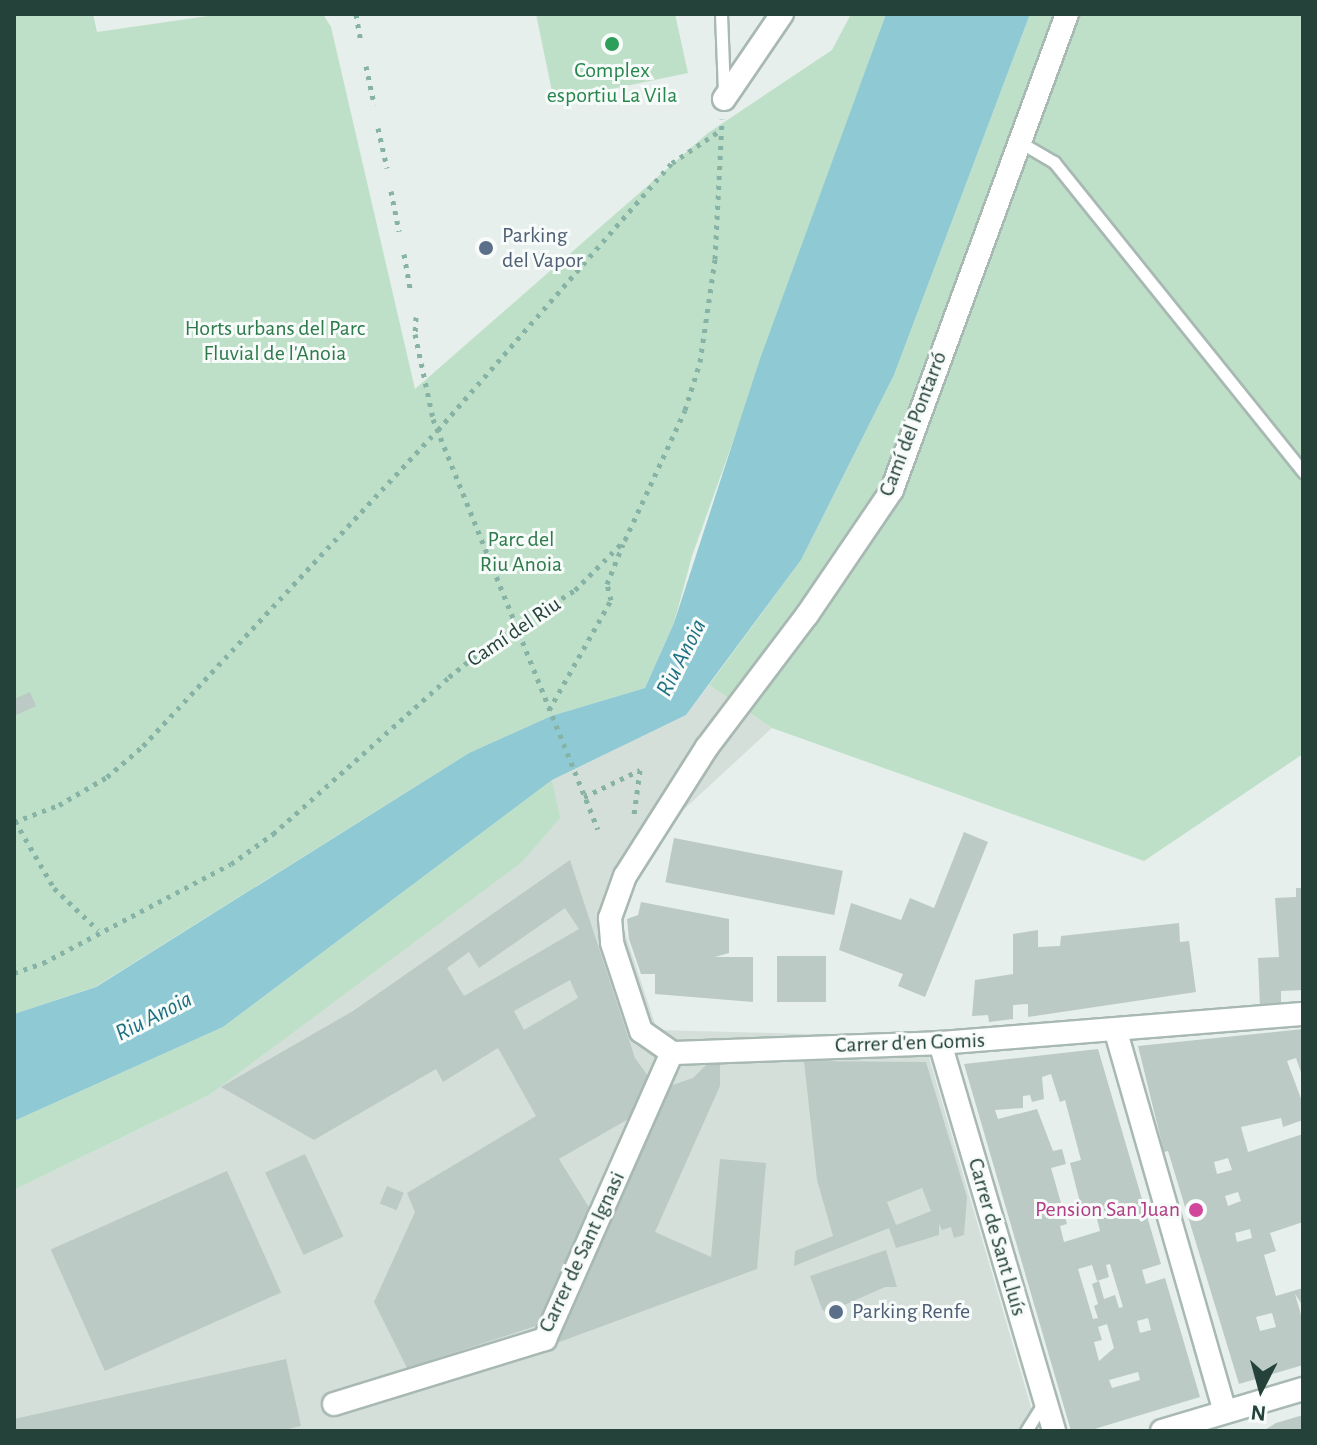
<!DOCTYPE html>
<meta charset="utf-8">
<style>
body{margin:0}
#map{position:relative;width:1317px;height:1445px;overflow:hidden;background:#e6efeb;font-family:"Alegreya Sans",sans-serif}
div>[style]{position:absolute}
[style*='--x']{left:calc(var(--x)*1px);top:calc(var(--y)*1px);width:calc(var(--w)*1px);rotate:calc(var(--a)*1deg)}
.built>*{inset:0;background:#d4dfda}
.green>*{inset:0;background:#bfe0c8}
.water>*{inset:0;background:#8ec9d4}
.building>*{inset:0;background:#bbcac4;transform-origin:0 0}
.path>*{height:5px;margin-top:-2.5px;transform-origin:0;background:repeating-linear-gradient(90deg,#86b3a5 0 4px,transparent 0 10px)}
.roads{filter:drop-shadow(2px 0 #a8b8b2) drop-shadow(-2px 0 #a8b8b2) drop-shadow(0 2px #a8b8b2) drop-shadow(0 -2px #a8b8b2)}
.service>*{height:11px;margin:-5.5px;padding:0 5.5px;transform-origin:5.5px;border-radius:5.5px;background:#fff}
.minor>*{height:22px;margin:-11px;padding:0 11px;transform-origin:11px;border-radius:11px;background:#fff}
.dots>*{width:22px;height:22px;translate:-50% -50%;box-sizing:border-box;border:4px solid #f7fbf9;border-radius:50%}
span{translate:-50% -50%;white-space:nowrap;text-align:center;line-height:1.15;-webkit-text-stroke:6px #f7fbf9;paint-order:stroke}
.leisure-label{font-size:22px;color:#27864d}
.service-label{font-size:22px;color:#4e5e75}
.left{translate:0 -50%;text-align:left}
.park-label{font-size:22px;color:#2d7a4b}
.street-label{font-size:22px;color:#24423a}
.hotel-label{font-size:22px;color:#b23c85}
.right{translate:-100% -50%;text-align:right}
.water-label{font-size:24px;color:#1c6f80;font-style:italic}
.frame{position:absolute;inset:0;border:16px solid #24423a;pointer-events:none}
.north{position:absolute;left:1221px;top:1349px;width:80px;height:80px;-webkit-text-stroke:6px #f7fbf9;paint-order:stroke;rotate:186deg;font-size:22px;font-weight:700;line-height:32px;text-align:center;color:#24423a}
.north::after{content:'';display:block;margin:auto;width:28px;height:36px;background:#24423a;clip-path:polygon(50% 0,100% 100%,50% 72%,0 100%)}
</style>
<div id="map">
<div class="built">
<div style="clip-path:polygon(709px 685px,772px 728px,655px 836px,618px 912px,657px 1030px,923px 1037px,1038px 1431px,14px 1431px,14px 1190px,209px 1095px,559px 818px,552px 780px,686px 715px)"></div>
</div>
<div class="green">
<div style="clip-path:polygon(14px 14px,93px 14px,97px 32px,222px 14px,323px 14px,331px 27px,415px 389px,708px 133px,832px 50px,851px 14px,886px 14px,692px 556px,674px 623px,645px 688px,551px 716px,469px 753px,95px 987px,14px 1014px)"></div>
<div style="clip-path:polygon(536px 14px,675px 14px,688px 73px,554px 101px)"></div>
<div style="clip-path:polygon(1030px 14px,1303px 14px,1303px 754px,1144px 861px,772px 728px,709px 685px,801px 560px,894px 375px)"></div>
<div style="clip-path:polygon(552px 780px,560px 818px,522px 862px,209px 1095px,14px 1190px,14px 1121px,223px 1027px)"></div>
</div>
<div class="water">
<div style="clip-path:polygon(886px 14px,1030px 14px,894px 375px,801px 560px,686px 715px,552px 780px,223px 1027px,14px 1121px,14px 1014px,96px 987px,469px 753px,551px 716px,645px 688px,674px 623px,760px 359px)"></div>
</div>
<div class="building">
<div style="clip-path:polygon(30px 692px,36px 706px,14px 716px,14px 699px)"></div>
<div style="clip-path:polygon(964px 832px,988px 842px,925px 997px,898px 986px,903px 974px,839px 950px,851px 903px,901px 920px,910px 898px,934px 908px)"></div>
<div style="left:674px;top:838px;width:172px;height:45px;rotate:11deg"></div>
<div style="clip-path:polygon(evenodd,570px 860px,635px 1058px,648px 1076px,630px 1118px,559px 1159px,590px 1209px,536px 1326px,407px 1368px,374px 1302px,415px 1212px,407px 1193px,536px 1116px,498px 1048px,443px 1082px,436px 1069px,314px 1140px,221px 1087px,353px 1011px,570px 860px,565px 908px,579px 929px,464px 996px,447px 968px,469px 952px,479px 968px,565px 908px,570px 860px,570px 980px,578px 998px,524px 1030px,514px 1011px,570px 980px)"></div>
<div style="clip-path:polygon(1296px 888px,1303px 888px,1303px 990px,1281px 991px,1281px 1006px,1260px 1008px,1258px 958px,1279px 957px,1275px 898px,1296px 897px)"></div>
<div style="clip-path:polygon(641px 902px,729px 919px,729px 953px,715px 957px,753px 957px,753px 1002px,655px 994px,655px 974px,641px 974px,629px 939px,627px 919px,638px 915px)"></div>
<div style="clip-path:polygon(1179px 923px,1180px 942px,1189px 941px,1196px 992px,1028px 1017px,1028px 1004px,1013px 1005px,1013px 1019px,989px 1022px,988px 1015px,972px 1016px,975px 980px,1013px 974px,1013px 934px,1038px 930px,1038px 947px,1060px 946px,1061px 936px)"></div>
<div style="left:826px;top:956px;width:46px;height:49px;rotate:90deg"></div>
<div style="clip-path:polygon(evenodd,1303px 1029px,1303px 1078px,1296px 1058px,1287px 1061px,1303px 1104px,1303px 1120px,1283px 1127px,1281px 1118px,1241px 1127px,1248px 1152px,1303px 1134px,1303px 1222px,1270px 1233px,1276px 1251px,1264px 1255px,1276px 1296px,1303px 1288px,1303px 1306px,1295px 1294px,1303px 1322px,1303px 1365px,1239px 1384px,1168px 1151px,1164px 1152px,1138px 1046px,1303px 1029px,1228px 1158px,1232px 1170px,1217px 1174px,1214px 1162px,1228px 1158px,1303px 1029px,1238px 1192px,1241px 1201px,1228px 1206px,1225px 1196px,1238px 1192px,1303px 1029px,1250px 1229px,1252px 1238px,1237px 1242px,1235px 1233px,1250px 1229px,1303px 1029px,1272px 1313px,1276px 1327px,1260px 1331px,1256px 1317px,1272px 1313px)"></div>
<div style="clip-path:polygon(evenodd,1098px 1049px,1161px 1264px,1142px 1270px,1146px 1284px,1165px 1278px,1200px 1397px,1088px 1431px,1071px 1431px,964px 1064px,1098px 1049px,1051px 1074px,1060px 1102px,1065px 1100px,1081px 1160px,1070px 1163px,1084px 1218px,1096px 1215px,1100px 1231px,1064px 1242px,1060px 1226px,1067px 1224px,1051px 1168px,1066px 1164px,1062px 1149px,1053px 1151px,1037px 1109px,998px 1119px,995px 1110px,1023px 1108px,1023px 1096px,1030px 1095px,1032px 1102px,1044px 1099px,1042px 1077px,1051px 1074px,1098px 1049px,1110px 1264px,1123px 1307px,1119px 1308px,1115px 1295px,1104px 1299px,1099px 1281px,1092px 1284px,1098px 1304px,1094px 1306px,1098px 1318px,1093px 1319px,1078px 1269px,1092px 1265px,1097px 1281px,1109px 1277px,1106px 1265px,1110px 1264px,1098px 1049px,1148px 1318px,1151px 1330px,1140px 1333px,1137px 1321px,1148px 1318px,1098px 1049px,1107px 1324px,1114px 1348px,1099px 1361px,1094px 1342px,1102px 1340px,1098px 1327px,1107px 1324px,1098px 1049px,1138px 1372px,1140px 1380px,1112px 1388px,1109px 1380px,1138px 1372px)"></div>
<div style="clip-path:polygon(evenodd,804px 1061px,926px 1062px,967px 1197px,964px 1235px,954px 1238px,951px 1227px,942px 1230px,939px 1224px,939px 1235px,896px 1248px,889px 1228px,794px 1266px,795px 1251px,833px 1236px,817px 1180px,804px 1061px,922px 1188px,931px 1211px,896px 1225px,887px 1202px,922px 1188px)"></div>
<div style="clip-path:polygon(708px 1063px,720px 1063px,720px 1086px,655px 1232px,711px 1257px,720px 1159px,766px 1163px,757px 1269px,554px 1344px,670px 1086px,693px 1078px)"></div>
<div style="left:305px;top:1154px;width:91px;height:44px;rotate:65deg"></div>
<div style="left:227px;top:1171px;width:133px;height:193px;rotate:66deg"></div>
<div style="left:387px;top:1186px;width:18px;height:19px;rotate:22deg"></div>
<div style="clip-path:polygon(886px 1250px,897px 1287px,885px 1287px,826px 1313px,822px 1309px,810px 1276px)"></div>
<div style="clip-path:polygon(286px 1359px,301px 1426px,279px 1431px,14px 1431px,14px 1419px)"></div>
<div style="clip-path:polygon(1303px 1415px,1303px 1431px,1263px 1431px,1276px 1423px)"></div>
</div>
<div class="path">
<div style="--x:356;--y:14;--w:28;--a:80"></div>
<div style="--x:366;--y:66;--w:40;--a:78"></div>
<div style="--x:378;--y:128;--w:41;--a:77.3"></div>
<div style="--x:391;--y:191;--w:41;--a:78.7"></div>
<div style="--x:404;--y:254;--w:39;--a:80"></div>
<div style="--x:416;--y:317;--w:17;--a:93"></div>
<div style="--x:415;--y:334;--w:87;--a:78"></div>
<div style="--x:433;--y:419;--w:442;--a:68.1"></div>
<div style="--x:549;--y:710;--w:126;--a:-60.6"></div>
<div style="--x:611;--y:600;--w:16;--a:-104"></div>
<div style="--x:607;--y:584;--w:43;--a:-68.2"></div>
<div style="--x:584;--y:797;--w:62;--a:-25.7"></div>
<div style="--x:640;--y:770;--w:45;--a:97.6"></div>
<div style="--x:15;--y:821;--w:78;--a:59.8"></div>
<div style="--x:54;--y:888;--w:61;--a:43.7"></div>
<div style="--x:14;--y:822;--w:48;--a:-20.7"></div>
<div style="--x:59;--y:805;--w:56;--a:-30.3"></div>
<div style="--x:107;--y:777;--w:48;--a:-40.7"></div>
<div style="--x:143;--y:746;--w:432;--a:-47"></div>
<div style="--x:438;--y:430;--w:355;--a:-48.8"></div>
<div style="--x:672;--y:163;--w:59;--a:-34"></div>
<div style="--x:14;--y:973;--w:31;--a:-19"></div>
<div style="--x:43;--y:963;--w:212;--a:-27.8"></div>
<div style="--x:231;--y:864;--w:52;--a:-35.5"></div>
<div style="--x:273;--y:834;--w:236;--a:-41.7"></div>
<div style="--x:449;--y:677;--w:58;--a:-38.7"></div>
<div style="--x:494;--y:641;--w:96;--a:-32.2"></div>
<div style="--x:575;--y:590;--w:71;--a:-45"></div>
<div style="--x:625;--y:540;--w:143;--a:-65.2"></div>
<div style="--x:685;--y:410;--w:50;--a:-72.6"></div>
<div style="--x:700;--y:362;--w:104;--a:-81.7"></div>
<div style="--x:715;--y:259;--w:140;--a:-87.1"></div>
</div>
<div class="roads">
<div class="service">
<div style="--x:721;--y:14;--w:79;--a:87.8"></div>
<div style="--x:1018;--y:141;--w:42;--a:30.3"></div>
<div style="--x:1054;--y:162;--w:398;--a:51.2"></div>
<div style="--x:1026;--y:1431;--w:36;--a:-58"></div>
</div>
<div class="minor">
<div style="--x:1067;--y:14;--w:507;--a:110.19"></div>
<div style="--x:892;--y:490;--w:151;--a:124.2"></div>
<div style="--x:807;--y:615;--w:166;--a:127.1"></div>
<div style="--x:707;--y:747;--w:153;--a:122.4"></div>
<div style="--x:625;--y:876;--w:45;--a:109.7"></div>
<div style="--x:610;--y:918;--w:25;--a:85"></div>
<div style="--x:612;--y:943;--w:93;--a:71.8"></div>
<div style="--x:641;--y:1031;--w:38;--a:35"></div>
<div style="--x:672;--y:1053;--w:268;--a:-2.1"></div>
<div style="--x:940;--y:1043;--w:364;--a:-4.6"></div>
<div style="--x:724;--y:99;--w:103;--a:-55.7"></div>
<div style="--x:1116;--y:1032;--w:395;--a:74"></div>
<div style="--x:940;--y:1043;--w:404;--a:73.6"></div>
<div style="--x:334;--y:1404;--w:221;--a:-17.1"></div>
<div style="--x:545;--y:1339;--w:313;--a:-66.1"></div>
<div style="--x:1162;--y:1431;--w:147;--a:-16.6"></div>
</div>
</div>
<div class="dots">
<div style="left:612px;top:44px;background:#2e9e5b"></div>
<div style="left:486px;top:248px;background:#5c6f8a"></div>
<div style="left:1196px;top:1210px;background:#d1479c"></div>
<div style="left:836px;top:1312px;background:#5c6f8a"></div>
</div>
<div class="leisure-label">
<span style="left:612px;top:83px">Complex<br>esportiu La Vila</span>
</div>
<div class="service-label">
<span class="left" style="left:502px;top:248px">Parking<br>del Vapor</span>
<span class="left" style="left:852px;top:1312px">Parking Renfe</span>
</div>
<div class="park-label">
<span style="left:275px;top:341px">Horts urbans del Parc<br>Fluvial de l'Anoia</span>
<span style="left:521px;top:552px">Parc del<br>Riu Anoia</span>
</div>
<div class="street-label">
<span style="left:913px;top:424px;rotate:-69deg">Camí del Pontarró</span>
<span style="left:514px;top:632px;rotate:-34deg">Camí del Riu</span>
<span style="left:910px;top:1043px;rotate:-2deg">Carrer d'en Gomis</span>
<span style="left:997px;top:1237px;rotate:74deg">Carrer de Sant Lluís</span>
<span style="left:582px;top:1252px;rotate:-65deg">Carrer de Sant Ignasi</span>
</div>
<div class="hotel-label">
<span class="right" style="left:1180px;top:1210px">Pension San Juan</span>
</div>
<div class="water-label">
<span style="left:682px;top:658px;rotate:-63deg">Riu Anoia</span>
<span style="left:154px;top:1017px;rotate:-27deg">Riu Anoia</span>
</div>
<div class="frame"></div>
<div class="north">N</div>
</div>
